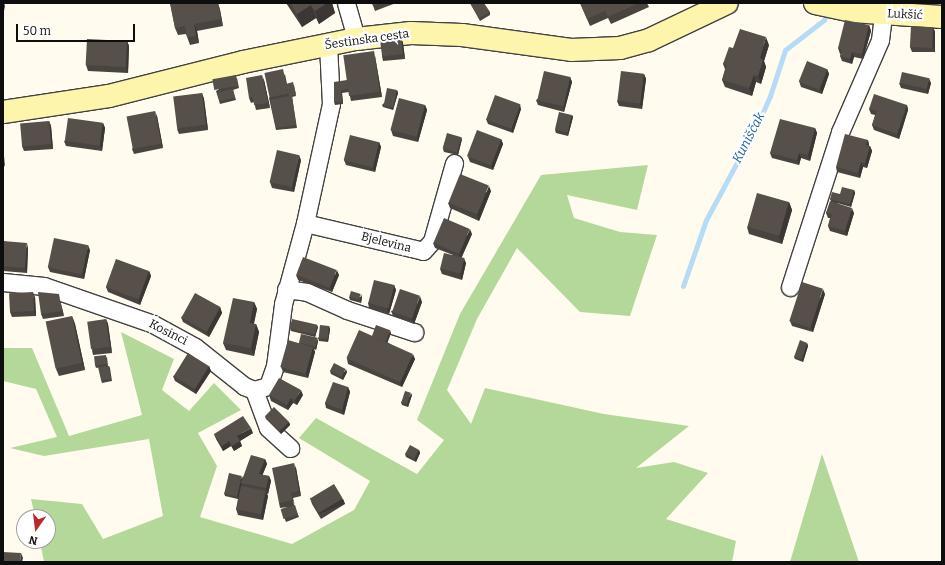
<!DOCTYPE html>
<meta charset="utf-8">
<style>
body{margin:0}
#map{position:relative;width:945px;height:565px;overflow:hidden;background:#fffcef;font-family:Bitter,serif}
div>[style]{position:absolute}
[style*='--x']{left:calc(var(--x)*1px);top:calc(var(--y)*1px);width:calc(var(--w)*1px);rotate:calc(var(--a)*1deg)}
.forest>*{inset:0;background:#b4d899}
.stream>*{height:5px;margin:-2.5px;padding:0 2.5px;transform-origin:2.5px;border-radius:2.5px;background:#b5dcf4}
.roads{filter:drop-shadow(1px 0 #414141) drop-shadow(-1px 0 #414141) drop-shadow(0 1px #414141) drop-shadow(0 -1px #414141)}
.minor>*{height:17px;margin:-8.5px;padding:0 8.5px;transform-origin:8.5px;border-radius:8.5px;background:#fff}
.secondary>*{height:22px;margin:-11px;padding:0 11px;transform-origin:11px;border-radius:11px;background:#fdf5ac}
.wall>*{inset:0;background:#4a4440}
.shaded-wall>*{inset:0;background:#3c3734;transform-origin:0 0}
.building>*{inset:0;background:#564f4a;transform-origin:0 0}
span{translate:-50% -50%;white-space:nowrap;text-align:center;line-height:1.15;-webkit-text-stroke:4px #fff;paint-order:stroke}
.street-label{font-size:12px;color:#0e0e0e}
.water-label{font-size:13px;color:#1a619c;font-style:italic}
.frame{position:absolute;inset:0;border:4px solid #0e0e0e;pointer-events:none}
.north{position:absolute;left:16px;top:509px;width:40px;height:40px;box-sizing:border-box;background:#fff;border:1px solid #9f9f9f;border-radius:50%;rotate:194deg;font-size:11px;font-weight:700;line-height:16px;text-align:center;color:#0e0e0e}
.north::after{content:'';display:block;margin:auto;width:14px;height:18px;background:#ba292e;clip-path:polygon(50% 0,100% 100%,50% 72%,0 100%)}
.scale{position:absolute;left:16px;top:24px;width:119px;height:18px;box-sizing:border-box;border:2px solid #0e0e0e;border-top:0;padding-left:5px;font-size:12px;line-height:14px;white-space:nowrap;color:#0e0e0e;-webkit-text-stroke:3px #fff;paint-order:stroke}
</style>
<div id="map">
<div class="forest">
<div style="clip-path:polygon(648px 165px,637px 210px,567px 195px,574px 218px,620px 232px,657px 235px,630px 316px,580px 312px,517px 248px,477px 319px,447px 390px,471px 424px,485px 388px,604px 414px,689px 426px,636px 468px,674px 462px,708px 473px,666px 519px,736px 541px,732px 562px,44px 562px,40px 541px,48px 541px,48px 517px,35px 517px,31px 499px,82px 504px,103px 539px,163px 516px,149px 439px,44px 456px,10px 448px,57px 437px,36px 389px,3px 381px,3px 348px,32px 348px,69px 436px,142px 415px,121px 332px,174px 359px,162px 390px,189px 411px,214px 383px,241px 410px,198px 433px,217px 466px,200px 517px,292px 544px,354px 510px,370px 481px,299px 438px,316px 418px,417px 474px,444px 440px,417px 420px,460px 314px,541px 175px)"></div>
<div style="clip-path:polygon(822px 454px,859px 562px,790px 562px)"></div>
</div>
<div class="stream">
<div style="--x:683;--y:286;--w:70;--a:-70.8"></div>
<div style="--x:706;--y:220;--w:110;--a:-61.8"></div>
<div style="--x:758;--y:123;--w:30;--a:-66"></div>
<div style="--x:770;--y:96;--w:48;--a:-71.9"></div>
<div style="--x:785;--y:50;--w:49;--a:-37.6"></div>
<div style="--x:824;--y:20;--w:10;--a:-66"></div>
</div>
<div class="roads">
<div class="minor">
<div style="--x:346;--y:3;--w:37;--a:74"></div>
<div style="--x:305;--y:223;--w:121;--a:13.3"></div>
<div style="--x:423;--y:251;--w:13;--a:-48"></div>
<div style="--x:432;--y:241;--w:81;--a:-74.2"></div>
<div style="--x:3;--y:282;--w:41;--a:5.6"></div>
<div style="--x:44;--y:286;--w:115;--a:19.2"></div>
<div style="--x:153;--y:324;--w:48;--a:28.7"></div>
<div style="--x:195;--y:347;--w:63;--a:38.5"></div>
<div style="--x:244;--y:386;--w:11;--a:22"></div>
<div style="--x:254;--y:390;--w:15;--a:-16"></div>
<div style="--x:268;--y:386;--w:21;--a:-71"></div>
<div style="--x:275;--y:366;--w:63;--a:-82.6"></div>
<div style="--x:283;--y:304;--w:84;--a:-74.8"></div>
<div style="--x:305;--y:223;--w:122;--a:-77.7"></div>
<div style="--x:331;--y:104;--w:59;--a:-92.9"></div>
<div style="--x:790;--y:287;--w:163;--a:-72.1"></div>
<div style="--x:840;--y:132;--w:100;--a:-66.5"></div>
<div style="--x:880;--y:40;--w:26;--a:-83"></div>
<div style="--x:286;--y:289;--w:21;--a:8"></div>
<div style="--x:307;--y:292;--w:44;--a:24.2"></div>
<div style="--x:347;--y:310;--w:71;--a:18.2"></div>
<div style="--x:254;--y:390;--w:40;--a:69.8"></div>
<div style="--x:268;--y:428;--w:30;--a:42"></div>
</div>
<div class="secondary">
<div style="--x:815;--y:3;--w:38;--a:12"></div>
<div style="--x:852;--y:11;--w:90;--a:3.8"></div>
<div style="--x:3;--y:112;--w:107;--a:-8.6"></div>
<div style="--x:109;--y:96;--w:138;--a:-14.2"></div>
<div style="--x:243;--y:62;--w:115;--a:-11.5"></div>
<div style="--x:356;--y:39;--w:55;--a:-6.2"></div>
<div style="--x:411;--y:33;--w:51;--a:2.2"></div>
<div style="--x:462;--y:35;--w:110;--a:7.8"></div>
<div style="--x:571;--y:50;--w:49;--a:-2.3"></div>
<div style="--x:620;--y:48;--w:30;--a:-15"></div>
<div style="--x:649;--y:40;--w:86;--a:-25.4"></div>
</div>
</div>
<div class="wall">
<div style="clip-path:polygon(170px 3px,212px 3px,212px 4px,218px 3px,220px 10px,223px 26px,197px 31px,199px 43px,190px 45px,186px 34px,178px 35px,175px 28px)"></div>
<div style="clip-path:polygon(286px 3px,332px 3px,335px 13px,319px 24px,316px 18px,302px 27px)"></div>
<div style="clip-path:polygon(372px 3px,396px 3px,375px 11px)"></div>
<div style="clip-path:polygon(470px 3px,490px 12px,490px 15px,480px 21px)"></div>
<div style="clip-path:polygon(580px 3px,647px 3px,649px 7px,611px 24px,608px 18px,590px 26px)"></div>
<div style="clip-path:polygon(869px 25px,871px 31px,863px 59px,854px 57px,852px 64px,842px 61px,840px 56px,841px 54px,840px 54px,838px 48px)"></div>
<div style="clip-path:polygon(933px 27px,935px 32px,935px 52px,912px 52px,910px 47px)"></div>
<div style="clip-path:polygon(401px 38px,403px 43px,405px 59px,383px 61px,382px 56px)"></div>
<div style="clip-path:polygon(127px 41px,129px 46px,128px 73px,88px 71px,86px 65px)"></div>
<div style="clip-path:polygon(769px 45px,764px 61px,766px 67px,761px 84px,756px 82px,752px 96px,725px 87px,722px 80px,725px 69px,723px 64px,733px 48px)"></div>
<div style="clip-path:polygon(375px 56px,382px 97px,351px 101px,349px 92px,342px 93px,343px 104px,335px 105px,334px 102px,347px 80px)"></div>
<div style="clip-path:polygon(827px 69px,829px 74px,822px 94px,801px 87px,799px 81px)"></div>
<div style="clip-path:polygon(285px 74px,287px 84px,294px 85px,296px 96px,292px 97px,297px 128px,276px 130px,269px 98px)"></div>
<div style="clip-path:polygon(644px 74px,646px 79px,642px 109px,619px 106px,617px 101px)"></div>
<div style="clip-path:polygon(570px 77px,572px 82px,564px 112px,538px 105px,536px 100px)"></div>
<div style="clip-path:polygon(237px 78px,239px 88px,233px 90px,236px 100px,220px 104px,216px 91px)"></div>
<div style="clip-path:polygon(264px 80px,270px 108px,256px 110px,254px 102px,251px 103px,249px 98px)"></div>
<div style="clip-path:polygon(899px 83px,931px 83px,928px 94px,901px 88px)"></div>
<div style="clip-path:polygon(397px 90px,398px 93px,393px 110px,383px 107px,382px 105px)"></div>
<div style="clip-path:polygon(202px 93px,204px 99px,208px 130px,179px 134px,177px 129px)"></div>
<div style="clip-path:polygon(425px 105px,427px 110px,418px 142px,393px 136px,391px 130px)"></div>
<div style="clip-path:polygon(907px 105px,908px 110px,899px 139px,874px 130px,872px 125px,875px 115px,871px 114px,869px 109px)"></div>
<div style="clip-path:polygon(521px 109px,513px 133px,488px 124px,486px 119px)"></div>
<div style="clip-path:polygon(572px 115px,573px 117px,568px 136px,556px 133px,555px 130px)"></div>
<div style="clip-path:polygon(157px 116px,163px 148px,134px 154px,132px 149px)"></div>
<div style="clip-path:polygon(49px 121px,51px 126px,53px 149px,24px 151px,22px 146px)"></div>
<div style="clip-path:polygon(103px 123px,105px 128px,102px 151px,66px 146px,64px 141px)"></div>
<div style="clip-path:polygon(815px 128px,817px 133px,810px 161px,801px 158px,799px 165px,772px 158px,770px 153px)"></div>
<div style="clip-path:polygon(462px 139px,458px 155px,444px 152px,443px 149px)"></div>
<div style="clip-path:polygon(501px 139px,503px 144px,493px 170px,470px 162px,468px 157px)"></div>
<div style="clip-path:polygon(868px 140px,869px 146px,870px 146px,872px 151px,867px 168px,863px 167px,860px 178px,837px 172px,836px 167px)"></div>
<div style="clip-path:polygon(379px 142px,381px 147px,375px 172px,346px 165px,344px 160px)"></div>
<div style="clip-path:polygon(301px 160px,294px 192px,272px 188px,270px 182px)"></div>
<div style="clip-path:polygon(854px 190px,855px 193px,851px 207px,837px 203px,854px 213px,847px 236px,830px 231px,828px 226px,830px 218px,828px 218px,826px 213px,831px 201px,830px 199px,840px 194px)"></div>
<div style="clip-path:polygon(491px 191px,479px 221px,450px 208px,448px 203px)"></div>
<div style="clip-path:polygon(789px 202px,792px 210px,782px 244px,749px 234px,747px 227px)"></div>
<div style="clip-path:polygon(472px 234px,461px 258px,466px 263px,462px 280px,442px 274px,440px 269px,453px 255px,435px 248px,433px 243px)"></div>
<div style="clip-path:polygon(3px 241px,28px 248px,27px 273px,3px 271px)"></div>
<div style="clip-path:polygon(90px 250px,84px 279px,50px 272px,48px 267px)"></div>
<div style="clip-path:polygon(149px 271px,151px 276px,140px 305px,108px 292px,106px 287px)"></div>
<div style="clip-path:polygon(296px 275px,339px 275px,332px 292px,298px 280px)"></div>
<div style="clip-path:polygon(394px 285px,396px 290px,389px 314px,369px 308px,368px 303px)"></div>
<div style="clip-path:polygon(825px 294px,813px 332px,792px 326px,790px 321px)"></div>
<div style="clip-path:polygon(35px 297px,36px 316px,12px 317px,10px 312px)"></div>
<div style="clip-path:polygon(349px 297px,362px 297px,361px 303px,350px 300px)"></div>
<div style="clip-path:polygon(60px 300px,64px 316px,43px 319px,41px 314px)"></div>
<div style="clip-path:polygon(254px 302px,257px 309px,254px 324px,256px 324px,259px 332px,254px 356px,226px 350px,223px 343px)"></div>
<div style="clip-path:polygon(422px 302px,414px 324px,393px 316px,391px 311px)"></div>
<div style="clip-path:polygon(220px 307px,222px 313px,209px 337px,183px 322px,181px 317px)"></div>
<div style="clip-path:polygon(72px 316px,75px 324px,85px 370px,59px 376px,56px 369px)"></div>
<div style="clip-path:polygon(106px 319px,108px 324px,112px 353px,93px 355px,92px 350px)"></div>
<div style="clip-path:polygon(329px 326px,330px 329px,328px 342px,319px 341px,318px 338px)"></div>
<div style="clip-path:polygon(318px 327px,315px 337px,291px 331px,290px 329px)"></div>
<div style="clip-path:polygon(391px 333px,387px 342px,415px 359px,402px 387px,348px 364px,347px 359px,372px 336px)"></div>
<div style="clip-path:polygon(318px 341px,316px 350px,314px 349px,315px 352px,308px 378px,283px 372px,281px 367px,299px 343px)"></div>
<div style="clip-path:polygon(807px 343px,808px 346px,803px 362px,795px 359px,794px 357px)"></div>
<div style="clip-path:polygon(107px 357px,108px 366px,109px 366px,110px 368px,112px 381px,102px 383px,101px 380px,101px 367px,96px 368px,95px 365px)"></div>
<div style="clip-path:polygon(209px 366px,211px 371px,196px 394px,175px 381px,173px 376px)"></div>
<div style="clip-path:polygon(330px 371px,347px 372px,343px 380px,331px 374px)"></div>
<div style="clip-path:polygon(348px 387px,350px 392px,344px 415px,326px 408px,325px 403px)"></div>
<div style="clip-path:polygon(269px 395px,303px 395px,297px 405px,293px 403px,288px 410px,271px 401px)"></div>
<div style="clip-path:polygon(412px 395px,408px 407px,402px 405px,401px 402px)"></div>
<div style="clip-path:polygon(265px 417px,289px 422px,290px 425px,281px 434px,266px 419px)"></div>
<div style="clip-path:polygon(253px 433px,240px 441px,242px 446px,234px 451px,231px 446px,223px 451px,216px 439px,214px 434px)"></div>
<div style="clip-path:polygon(419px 450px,420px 453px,416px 462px,406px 457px,405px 454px)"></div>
<div style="clip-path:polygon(265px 459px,267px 464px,262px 475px,269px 476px,271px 481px,268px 494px,266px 493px,268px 496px,263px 520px,238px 515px,236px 509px,238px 499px,225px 496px,224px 493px)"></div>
<div style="clip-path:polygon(296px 468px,301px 496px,293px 498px,294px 505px,299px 517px,286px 522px,281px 509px,288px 507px,280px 508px,279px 503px)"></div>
<div style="clip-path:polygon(310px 498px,343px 499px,345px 504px,321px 519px,312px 504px)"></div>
</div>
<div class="shaded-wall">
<div style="clip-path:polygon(3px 3px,4px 3px,5px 6px,3px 16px)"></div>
<div style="clip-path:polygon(218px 3px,220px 10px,223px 26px,221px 19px)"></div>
<div style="clip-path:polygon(327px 3px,332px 3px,335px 13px,319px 24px,315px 11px)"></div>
<div style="clip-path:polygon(311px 5px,316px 18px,302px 27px,297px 14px)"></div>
<div style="clip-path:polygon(194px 24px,197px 31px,199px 43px,196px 36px)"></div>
<div style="clip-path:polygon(869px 25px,871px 31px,863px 59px,862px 54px)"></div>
<div style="clip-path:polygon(933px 27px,935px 32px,935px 52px,933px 47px)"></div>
<div style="clip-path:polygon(766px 37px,769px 45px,764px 61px,766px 67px,761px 84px,758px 76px,760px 58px)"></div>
<div style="clip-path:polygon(401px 38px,403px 43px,405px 59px,403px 54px)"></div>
<div style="clip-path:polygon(127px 41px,129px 46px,128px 73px,126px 68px)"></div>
<div style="clip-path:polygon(374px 51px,375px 56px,382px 97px,380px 92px)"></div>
<div style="clip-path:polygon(852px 52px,854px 57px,852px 64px,850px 59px)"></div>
<div style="clip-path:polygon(827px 69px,829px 74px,822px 94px,820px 89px)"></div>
<div style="clip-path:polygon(644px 74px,646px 79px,642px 109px,640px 104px)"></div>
<div style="clip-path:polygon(262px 75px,264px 80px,270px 108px,268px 103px)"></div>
<div style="clip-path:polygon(754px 75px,756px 82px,752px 96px,749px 88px)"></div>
<div style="clip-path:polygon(570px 77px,572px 82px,564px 112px,563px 107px)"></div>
<div style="clip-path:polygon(929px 78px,931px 83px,928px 94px,926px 89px)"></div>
<div style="clip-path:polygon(341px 90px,342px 93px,343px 104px,342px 102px)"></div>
<div style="clip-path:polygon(397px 90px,398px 93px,393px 110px,392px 108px)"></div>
<div style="clip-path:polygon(202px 93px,204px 99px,208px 130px,206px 125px)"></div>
<div style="clip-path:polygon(520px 104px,521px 109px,513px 133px,511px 128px)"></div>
<div style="clip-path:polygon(425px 105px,427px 110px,418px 142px,417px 137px)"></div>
<div style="clip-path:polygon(907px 105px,908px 110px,899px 139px,897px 134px)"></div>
<div style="clip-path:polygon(155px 111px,157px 116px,163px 148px,161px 143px)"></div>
<div style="clip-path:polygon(572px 115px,573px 117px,568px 136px,567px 133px)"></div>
<div style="clip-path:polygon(49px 121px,51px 126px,53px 149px,51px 144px)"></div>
<div style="clip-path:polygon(103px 123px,105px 128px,102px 151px,100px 146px)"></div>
<div style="clip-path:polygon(815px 128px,817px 133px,810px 161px,808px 155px)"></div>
<div style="clip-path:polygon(461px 137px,462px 139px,458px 155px,457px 153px)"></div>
<div style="clip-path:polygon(501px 139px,503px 144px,493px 170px,491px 165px)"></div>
<div style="clip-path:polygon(868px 140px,869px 145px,868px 150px,866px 145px)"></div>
<div style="clip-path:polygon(379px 142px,381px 147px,375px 172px,373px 167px)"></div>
<div style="clip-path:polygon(870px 146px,872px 151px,867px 168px,865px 163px)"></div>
<div style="clip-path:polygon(799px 153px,801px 158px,799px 165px,797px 160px)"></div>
<div style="clip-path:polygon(3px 154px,4px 156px,5px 167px,4px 165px)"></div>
<div style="clip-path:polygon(299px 155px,301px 160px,294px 192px,292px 187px)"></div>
<div style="clip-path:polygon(861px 162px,863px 167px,860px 178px,858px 173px)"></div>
<div style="clip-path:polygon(489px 186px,491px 191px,479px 221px,477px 215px)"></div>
<div style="clip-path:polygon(854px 190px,855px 193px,851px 207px,850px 204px)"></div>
<div style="clip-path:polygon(789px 202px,792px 210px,782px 244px,779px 237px)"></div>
<div style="clip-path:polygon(852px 208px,854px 213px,847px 236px,845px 231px)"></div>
<div style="clip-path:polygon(470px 229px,472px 234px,461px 259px,459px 254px)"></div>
<div style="clip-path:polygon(27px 243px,28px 248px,27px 273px,25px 268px)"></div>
<div style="clip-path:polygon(88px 245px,90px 250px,84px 279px,82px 274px)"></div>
<div style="clip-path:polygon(464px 258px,466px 263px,462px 280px,460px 274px)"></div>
<div style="clip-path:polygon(337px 270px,339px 275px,332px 292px,330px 287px)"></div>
<div style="clip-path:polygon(149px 271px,151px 276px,140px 305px,138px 300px)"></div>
<div style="clip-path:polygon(394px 285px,396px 290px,389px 314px,387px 309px)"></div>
<div style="clip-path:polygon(823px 289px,825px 294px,813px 332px,811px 327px)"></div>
<div style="clip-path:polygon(33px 292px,35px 297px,36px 316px,34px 311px)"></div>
<div style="clip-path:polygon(59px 294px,60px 300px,64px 316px,62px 311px)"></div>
<div style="clip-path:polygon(361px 294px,362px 297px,361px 303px,360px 300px)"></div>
<div style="clip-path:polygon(420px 296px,422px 302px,414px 324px,412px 319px)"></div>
<div style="clip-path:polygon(254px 302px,257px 309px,252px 330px,250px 323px)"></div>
<div style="clip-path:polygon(220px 307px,222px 313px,209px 337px,207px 332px)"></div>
<div style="clip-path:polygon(72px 316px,75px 324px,85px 370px,82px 363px)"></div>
<div style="clip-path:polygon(106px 319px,108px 324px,112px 353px,110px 347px)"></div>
<div style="clip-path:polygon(256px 324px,259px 332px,254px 356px,251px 348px)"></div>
<div style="clip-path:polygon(317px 325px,318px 327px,315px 337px,314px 335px)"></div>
<div style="clip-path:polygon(329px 326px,330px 329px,328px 342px,327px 339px)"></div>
<div style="clip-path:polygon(390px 330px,391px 333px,387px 344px,386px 341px)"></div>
<div style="clip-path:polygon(318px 338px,318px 341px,316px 350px,315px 347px)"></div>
<div style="clip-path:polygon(807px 343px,808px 346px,803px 362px,802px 359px)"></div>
<div style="clip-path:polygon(313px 347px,315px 352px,308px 378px,306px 373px)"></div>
<div style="clip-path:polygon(413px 354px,415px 359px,402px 387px,400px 382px)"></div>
<div style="clip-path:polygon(209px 366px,211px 371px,196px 394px,194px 389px)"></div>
<div style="clip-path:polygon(346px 369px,347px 372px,343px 380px,342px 377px)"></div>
<div style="clip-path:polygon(348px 387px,350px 392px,344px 415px,342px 410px)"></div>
<div style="clip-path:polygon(301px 390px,303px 395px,297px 405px,295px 400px)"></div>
<div style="clip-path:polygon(411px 393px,412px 395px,408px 407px,407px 404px)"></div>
<div style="clip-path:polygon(291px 398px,293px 403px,288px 410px,287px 405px)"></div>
<div style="clip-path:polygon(289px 422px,290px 425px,281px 434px,280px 431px)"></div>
<div style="clip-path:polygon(251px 428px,253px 433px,240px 441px,242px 446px,234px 451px,232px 446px,237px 436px)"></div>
<div style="clip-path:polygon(229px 441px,231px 446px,223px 451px,222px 446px)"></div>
<div style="clip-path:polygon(419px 450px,420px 453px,416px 462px,415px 459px)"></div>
<div style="clip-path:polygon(265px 459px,267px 464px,261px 479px,259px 474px)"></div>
<div style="clip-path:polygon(294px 463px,296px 468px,301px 496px,299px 491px)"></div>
<div style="clip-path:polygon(242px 476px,243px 479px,241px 483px,242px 485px,238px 499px,237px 496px)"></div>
<div style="clip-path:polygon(269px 476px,271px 481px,268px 494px,266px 488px)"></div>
<div style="clip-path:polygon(266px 491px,268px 496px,263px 520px,261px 515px)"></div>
<div style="clip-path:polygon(291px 493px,293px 498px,295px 506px,293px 500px)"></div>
<div style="left:343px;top:499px;width:5px;height:28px;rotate:68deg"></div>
<div style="clip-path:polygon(21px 553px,23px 558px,22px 562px,20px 562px)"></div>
</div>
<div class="building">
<div style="clip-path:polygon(170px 3px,210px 3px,211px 4px,218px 3px,221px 19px,194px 24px,196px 36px,187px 37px,185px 26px,175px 28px)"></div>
<div style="clip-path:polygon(290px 3px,327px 3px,315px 11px,311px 5px,297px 14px)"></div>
<div style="clip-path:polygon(372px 3px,380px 3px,373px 6px)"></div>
<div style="clip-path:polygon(470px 3px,484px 3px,490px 12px,479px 18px)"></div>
<div style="clip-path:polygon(580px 3px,639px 3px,608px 17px,605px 11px,587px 19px)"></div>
<div style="clip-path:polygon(845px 20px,869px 25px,862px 54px,852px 52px,850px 59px,840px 56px,842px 50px,838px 48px)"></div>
<div style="left:911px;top:26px;width:22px;height:21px;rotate:3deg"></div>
<div style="clip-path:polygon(740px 29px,766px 37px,760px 58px,763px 60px,758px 76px,754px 75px,749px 88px,722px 80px,727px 65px,723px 64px,729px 47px,733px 48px)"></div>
<div style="left:401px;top:38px;width:16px;height:21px;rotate:83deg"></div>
<div style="left:87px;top:39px;width:40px;height:26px;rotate:3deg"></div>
<div style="left:374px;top:51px;width:41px;height:31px;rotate:82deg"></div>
<div style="left:807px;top:61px;width:22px;height:22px;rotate:22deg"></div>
<div style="left:283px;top:69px;width:25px;height:19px;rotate:78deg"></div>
<div style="left:544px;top:71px;width:27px;height:30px;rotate:13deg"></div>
<div style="left:621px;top:71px;width:23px;height:30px;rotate:7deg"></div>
<div style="left:902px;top:72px;width:28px;height:11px;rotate:13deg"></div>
<div style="left:236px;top:75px;width:11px;height:24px;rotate:80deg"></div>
<div style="clip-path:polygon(262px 75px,268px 103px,254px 105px,253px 97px,249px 98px,246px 78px)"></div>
<div style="clip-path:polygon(347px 80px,348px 89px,341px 90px,342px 102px,334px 102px,334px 82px)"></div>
<div style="clip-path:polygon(293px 82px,296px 94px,292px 95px,296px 125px,276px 128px,270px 100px,289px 96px,286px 84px)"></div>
<div style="left:387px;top:88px;width:10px;height:18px;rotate:11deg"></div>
<div style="left:233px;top:89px;width:9px;height:16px;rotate:77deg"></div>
<div style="left:202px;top:93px;width:32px;height:29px;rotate:83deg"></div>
<div style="clip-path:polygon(874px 94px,907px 105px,897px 134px,872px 125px,877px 111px,869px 109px)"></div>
<div style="left:495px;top:95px;width:27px;height:26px;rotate:20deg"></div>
<div style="left:399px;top:98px;width:27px;height:33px;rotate:15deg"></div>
<div style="left:155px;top:111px;width:33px;height:29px;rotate:79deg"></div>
<div style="left:559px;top:112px;width:13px;height:18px;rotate:13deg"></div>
<div style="left:68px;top:118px;width:35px;height:23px;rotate:8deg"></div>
<div style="clip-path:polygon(780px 119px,815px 128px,808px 155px,799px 153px,797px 160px,770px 153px)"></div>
<div style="left:49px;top:121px;width:23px;height:29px;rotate:85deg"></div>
<div style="left:477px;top:130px;width:26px;height:28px;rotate:21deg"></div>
<div style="left:447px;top:133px;width:15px;height:16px;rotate:16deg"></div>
<div style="clip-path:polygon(845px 134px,868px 140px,866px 145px,870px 146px,865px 163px,861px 162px,858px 173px,836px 167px)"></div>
<div style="left:350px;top:135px;width:30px;height:26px;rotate:14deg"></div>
<div style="left:277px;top:150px;width:23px;height:33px;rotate:13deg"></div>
<div style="left:460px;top:174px;width:31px;height:31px;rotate:22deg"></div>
<div style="clip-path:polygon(842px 187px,854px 190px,850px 204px,830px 199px,832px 192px,840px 194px)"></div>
<div style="left:757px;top:193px;width:33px;height:35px;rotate:16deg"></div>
<div style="clip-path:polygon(830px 201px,852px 208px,845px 231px,828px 226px,832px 214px,826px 213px)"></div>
<div style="left:444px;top:218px;width:28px;height:27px;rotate:23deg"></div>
<div style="left:54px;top:238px;width:35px;height:30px;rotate:12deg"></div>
<div style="left:3px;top:241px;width:24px;height:25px;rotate:5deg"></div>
<div style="left:444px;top:253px;width:21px;height:16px;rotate:14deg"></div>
<div style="left:303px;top:257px;width:36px;height:19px;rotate:21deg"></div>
<div style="left:116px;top:259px;width:35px;height:30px;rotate:20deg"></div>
<div style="left:374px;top:280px;width:21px;height:24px;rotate:14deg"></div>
<div style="left:802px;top:282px;width:22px;height:41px;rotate:18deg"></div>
<div style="left:400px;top:289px;width:21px;height:24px;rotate:19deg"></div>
<div style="left:351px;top:291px;width:10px;height:6px;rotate:17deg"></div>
<div style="left:33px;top:292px;width:19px;height:24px;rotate:87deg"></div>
<div style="clip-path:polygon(38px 292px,59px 294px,62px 311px,41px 314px)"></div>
<div style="left:195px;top:293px;width:29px;height:28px;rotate:29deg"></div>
<div style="clip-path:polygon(233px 298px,254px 302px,250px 323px,256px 324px,251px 348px,223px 343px)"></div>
<div style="left:72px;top:316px;width:48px;height:27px;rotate:78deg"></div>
<div style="left:106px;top:319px;width:28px;height:19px;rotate:82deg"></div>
<div style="left:292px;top:319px;width:26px;height:10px;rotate:13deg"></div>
<div style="left:320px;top:325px;width:9px;height:13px;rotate:6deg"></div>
<div style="left:376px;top:325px;width:15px;height:12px;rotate:20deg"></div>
<div style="left:359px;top:330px;width:59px;height:31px;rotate:24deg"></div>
<div style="left:301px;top:334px;width:17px;height:9px;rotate:13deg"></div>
<div style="left:288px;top:340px;width:26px;height:28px;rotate:16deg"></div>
<div style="clip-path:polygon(800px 340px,807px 343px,802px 359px,794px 357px)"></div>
<div style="left:188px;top:353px;width:25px;height:27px;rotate:32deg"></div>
<div style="left:106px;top:355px;width:9px;height:12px;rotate:84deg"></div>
<div style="left:334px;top:363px;width:13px;height:9px;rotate:27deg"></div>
<div style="clip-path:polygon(109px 366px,111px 379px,101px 380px,98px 367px)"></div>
<div style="clip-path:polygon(279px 378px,301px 390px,295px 400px,291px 398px,287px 405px,269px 395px)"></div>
<div style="clip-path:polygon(333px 382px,348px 387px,342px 410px,325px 403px)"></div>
<div style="left:405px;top:391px;width:6px;height:12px;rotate:18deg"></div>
<div style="left:274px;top:407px;width:21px;height:13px;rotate:45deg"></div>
<div style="clip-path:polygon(243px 416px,251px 428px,237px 436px,240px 441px,232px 446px,229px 441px,222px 446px,214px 434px)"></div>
<div style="left:410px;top:445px;width:10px;height:10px;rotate:29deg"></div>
<div style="clip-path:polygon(251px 455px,265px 459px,259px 474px,269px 476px,266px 488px,241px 483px)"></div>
<div style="clip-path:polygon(294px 463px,299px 491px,291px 493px,293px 500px,279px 503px,272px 468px)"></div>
<div style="left:229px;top:473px;width:13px;height:21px;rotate:13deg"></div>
<div style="left:334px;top:484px;width:17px;height:28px;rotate:59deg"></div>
<div style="left:241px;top:486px;width:25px;height:24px;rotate:11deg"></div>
<div style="left:295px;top:505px;width:10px;height:15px;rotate:73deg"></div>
<div style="clip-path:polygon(3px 552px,21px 553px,20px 562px,3px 562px)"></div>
</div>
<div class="street-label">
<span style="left:905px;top:15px;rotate:3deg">Lukšić</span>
<span style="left:367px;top:40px;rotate:-8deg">Šestinska cesta</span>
<span style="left:386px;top:243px;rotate:14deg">Bjelevina</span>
<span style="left:168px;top:333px;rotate:27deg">Kosinci</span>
</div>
<div class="water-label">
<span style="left:749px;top:138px;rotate:-63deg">Kuniščak</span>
</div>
<div class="frame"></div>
<div class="north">N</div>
<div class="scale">50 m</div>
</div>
